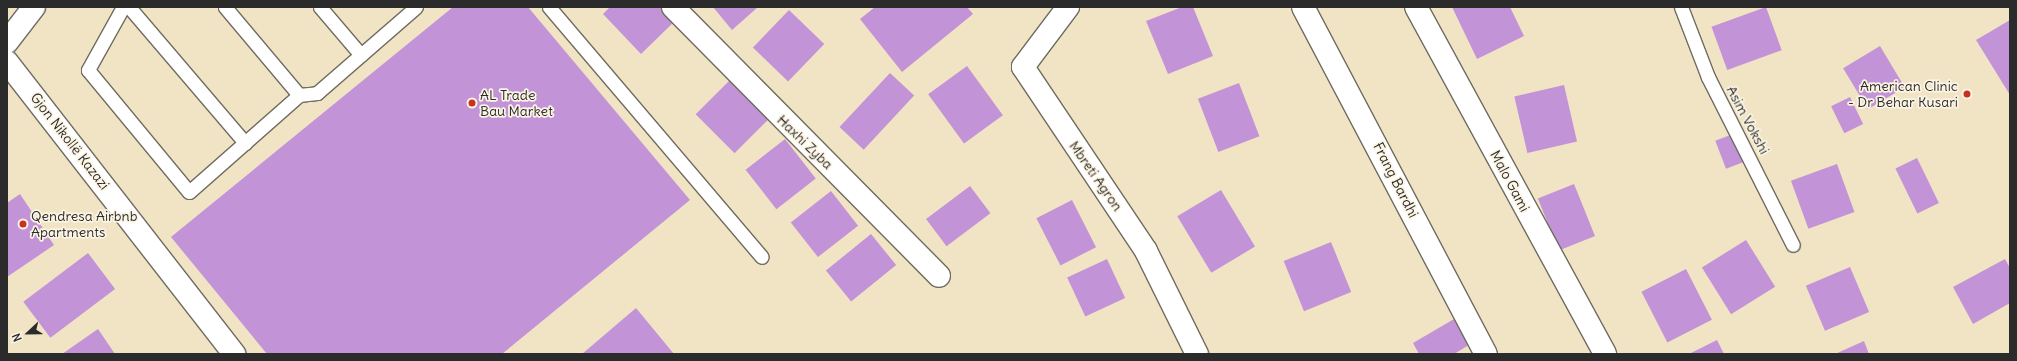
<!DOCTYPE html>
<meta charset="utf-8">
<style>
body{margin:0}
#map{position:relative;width:2017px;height:361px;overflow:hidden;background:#f0e4c5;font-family:Delius,sans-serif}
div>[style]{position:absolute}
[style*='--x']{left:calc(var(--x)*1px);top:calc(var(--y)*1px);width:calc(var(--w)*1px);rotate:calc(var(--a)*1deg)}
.building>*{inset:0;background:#c393d7;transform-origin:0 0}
.roads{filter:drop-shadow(1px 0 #706c61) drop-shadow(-1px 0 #706c61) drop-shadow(0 1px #706c61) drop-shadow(0 -1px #706c61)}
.lane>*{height:13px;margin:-6.5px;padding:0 6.5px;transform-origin:6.5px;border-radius:6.5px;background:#fff}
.street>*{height:22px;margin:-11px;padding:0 11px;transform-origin:11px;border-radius:11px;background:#fff}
.dots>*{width:11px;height:11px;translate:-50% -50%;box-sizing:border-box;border:2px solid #fcf5e5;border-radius:50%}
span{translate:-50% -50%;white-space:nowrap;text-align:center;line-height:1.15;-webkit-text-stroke:3.5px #fcf5e5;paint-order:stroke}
.poi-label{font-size:14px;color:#2b2b2b}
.right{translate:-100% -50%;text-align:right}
.left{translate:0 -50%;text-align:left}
.street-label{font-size:14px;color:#2b2b2b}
.frame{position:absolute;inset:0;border:8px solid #2b2b2b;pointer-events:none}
.north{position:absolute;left:8px;top:313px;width:40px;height:40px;-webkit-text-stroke:3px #fcf5e5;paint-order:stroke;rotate:248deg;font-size:11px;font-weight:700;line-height:16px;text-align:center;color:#2b2b2b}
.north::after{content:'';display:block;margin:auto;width:14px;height:18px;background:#2b2b2b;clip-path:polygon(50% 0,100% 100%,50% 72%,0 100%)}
</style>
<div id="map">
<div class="building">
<div style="clip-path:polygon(453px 7px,528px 7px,690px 200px,502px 354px,267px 354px,171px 237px)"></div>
<div style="clip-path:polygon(610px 7px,665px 7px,677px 19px,641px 54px,603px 14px)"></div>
<div style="clip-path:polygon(713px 7px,758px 7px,732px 30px)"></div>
<div style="clip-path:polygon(875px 7px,967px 7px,973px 14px,902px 72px,860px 19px)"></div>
<div style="clip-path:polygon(1182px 7px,1193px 7px,1213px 56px,1168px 74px,1146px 21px)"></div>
<div style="clip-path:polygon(1452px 7px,1510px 7px,1524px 36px,1477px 59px)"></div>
<div style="left:1766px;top:7px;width:46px;height:58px;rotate:70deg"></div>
<div style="left:789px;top:10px;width:49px;height:52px;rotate:44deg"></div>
<div style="clip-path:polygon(2010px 20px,2010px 95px,1976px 40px)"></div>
<div style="left:1880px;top:46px;width:48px;height:43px;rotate:59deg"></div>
<div style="left:967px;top:66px;width:61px;height:48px;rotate:54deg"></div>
<div style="left:890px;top:73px;width:33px;height:74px;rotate:43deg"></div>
<div style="left:731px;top:79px;width:55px;height:50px;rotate:45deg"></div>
<div style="left:1239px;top:83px;width:57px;height:44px;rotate:69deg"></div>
<div style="left:1564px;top:85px;width:58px;height:51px;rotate:77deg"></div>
<div style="left:1850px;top:97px;width:30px;height:21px;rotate:64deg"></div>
<div style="left:1733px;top:134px;width:30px;height:19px;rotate:69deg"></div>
<div style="left:785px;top:139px;width:50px;height:50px;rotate:52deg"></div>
<div style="left:1917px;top:158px;width:50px;height:24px;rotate:64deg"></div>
<div style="left:1837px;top:164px;width:51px;height:49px;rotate:70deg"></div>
<div style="left:1574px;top:184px;width:56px;height:39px;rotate:68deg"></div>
<div style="left:970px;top:186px;width:34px;height:55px;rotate:53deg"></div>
<div style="left:1221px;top:190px;width:66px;height:51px;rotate:59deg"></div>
<div style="left:831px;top:191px;width:44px;height:51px;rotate:52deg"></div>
<div style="clip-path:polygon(20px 194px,54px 245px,7px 277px,7px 203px)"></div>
<div style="left:1072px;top:200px;width:53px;height:40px;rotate:63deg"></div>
<div style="left:871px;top:234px;width:40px;height:58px;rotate:51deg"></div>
<div style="left:1746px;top:240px;width:55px;height:52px;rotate:58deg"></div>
<div style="left:1331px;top:242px;width:54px;height:51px;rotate:68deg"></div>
<div style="left:88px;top:253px;width:45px;height:81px;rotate:53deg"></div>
<div style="left:1107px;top:259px;width:43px;height:44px;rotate:65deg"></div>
<div style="clip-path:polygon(2005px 259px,2010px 268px,2010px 303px,1973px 324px,1953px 287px)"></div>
<div style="left:1850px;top:267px;width:49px;height:48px;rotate:67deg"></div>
<div style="left:1686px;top:269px;width:57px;height:50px;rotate:63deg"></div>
<div style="clip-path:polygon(636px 308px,674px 354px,582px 354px)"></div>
<div style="clip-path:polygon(1454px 319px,1469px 345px,1454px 354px,1419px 354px,1413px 343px)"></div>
<div style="clip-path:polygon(98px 329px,115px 354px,62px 354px)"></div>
<div style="clip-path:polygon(1717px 340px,1724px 354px,1689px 354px)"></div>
<div style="clip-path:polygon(1864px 341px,1869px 354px,1835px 354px)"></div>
</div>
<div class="roads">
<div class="lane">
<div style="--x:123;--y:7;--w:72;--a:119.1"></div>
<div style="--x:88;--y:70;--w:158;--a:50.4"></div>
<div style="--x:189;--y:192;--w:147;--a:-41.4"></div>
<div style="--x:299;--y:95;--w:115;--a:-130.1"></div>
<div style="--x:129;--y:7;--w:179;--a:49.5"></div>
<div style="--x:320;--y:7;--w:63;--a:49.5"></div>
<div style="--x:549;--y:7;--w:328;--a:49.6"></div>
<div style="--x:1681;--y:7;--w:75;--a:68.9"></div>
<div style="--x:1708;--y:77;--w:188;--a:63.2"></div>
<div style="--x:299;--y:95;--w:18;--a:-6"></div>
<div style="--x:317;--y:93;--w:131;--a:-41"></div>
</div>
<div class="street">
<div style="--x:673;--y:7;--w:378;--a:45.3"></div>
<div style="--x:1068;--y:7;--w:75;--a:126.9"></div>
<div style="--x:1023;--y:67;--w:221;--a:56.2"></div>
<div style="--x:1146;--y:251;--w:115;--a:63.7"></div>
<div style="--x:1303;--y:7;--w:392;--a:62.2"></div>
<div style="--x:1416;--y:7;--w:395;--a:61.4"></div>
<div style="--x:7;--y:42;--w:44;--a:-52.4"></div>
<div style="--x:7;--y:62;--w:370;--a:52.1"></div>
</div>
</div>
<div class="dots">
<div style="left:1967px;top:94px;background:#c8321e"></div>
<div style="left:472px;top:103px;background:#c8321e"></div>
<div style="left:23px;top:224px;background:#c8321e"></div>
</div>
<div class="poi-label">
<span class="right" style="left:1958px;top:94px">American Clinic<br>- Dr Behar Kusari</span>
<span class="left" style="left:480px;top:103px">AL Trade<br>Bau Market</span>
<span class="left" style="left:31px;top:224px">Qendresa Airbnb<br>Apartments</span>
</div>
<div class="street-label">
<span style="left:1748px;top:120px;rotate:62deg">Asim Vokshi</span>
<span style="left:70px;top:141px;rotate:52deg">Gjon Nikollë Kazazi</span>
<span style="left:805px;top:142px;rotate:44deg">Haxhi Zyba</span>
<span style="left:1096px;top:176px;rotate:55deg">Mbreti Agron</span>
<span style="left:1396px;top:180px;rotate:63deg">Frang Bardhi</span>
<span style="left:1510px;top:181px;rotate:62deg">Malo Gami</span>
</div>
<div class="frame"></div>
<div class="north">N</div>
</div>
